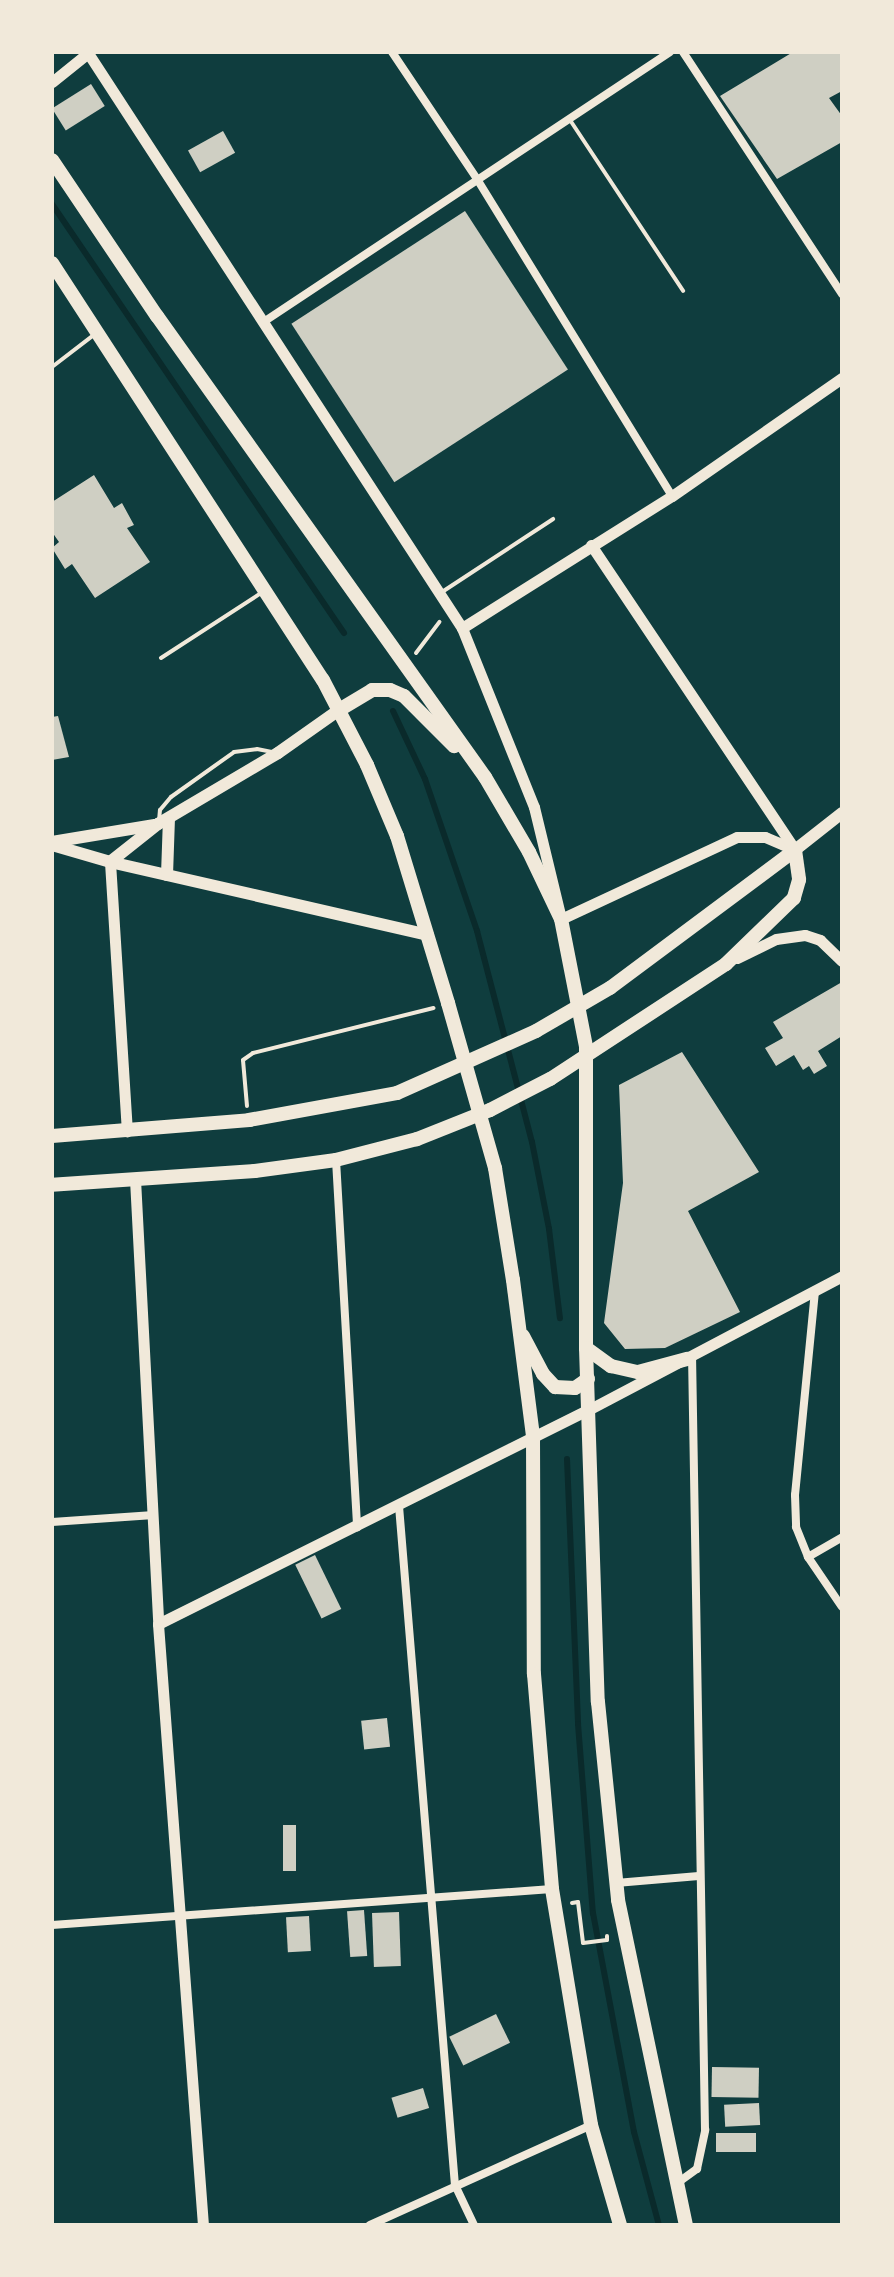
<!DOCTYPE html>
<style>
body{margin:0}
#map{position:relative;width:894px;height:2277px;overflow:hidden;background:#0f3d3e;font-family:"Public Sans",sans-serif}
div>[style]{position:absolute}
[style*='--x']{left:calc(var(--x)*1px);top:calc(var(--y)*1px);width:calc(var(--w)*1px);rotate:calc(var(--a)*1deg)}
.stream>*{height:6px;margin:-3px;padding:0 3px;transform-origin:3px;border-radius:3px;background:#0a2a2b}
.building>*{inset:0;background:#cfcfc3;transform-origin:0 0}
.path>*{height:4px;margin:-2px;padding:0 2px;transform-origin:2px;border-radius:2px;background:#f1e9da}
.service>*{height:4px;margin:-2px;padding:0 2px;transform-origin:2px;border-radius:2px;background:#f1e9da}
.minor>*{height:8px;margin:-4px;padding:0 4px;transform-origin:4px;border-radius:4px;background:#f1e9da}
.tertiary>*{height:11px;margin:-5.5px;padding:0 5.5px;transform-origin:5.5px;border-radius:5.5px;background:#f1e9da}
.secondary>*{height:12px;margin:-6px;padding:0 6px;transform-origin:6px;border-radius:6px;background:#f1e9da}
.primary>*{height:14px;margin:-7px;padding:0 7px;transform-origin:7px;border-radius:7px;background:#f1e9da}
span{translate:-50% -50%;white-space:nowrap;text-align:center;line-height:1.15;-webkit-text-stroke:8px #f1e9da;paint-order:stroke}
.frame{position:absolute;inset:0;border:54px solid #f1e9da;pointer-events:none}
</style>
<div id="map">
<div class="stream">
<div style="--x:52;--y:204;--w:519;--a:55.76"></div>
<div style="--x:393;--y:711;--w:75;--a:64.8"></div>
<div style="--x:425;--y:779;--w:161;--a:71.1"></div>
<div style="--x:477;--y:931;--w:218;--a:75.4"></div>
<div style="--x:532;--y:1142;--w:89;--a:78.9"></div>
<div style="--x:549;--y:1229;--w:90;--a:83"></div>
<div style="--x:567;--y:1459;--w:265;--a:87.6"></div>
<div style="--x:578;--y:1724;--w:190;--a:85.5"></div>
<div style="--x:593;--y:1913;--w:223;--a:79.4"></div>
<div style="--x:634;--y:2132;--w:96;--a:75"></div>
</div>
<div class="building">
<div style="clip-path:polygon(793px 52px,842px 52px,842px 91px,829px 98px,842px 116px,842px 142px,777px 179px,720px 96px)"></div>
<div style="left:91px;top:84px;width:26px;height:46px;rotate:58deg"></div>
<div style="left:223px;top:131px;width:25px;height:40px;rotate:61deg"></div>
<div style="left:465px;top:211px;width:189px;height:207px;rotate:57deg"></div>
<div style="clip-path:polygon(94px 475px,114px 508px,122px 503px,134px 525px,127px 528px,150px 562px,95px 598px,72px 564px,65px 569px,52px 548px,59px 542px,52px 532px,52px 502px)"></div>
<div style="clip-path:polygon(58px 716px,69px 757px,52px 760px,52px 717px)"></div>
<div style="clip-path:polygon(842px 982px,842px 1036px,818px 1051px,827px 1066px,814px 1074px,809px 1066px,803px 1070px,794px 1055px,776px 1066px,765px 1048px,783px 1038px,773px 1022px)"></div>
<div style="clip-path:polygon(682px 1052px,759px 1172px,688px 1211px,740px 1312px,665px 1348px,625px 1349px,604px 1323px,623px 1183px,619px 1085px)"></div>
<div style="left:315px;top:1555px;width:60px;height:22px;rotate:64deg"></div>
<div style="left:387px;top:1718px;width:29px;height:26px;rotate:84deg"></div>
<div style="left:283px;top:1825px;width:13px;height:46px"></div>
<div style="left:364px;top:1910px;width:46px;height:17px;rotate:86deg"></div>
<div style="left:399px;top:1912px;width:54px;height:27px;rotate:88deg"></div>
<div style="left:309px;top:1916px;width:35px;height:23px;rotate:87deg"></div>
<div style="left:496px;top:2014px;width:32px;height:52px;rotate:64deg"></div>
<div style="left:712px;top:2067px;width:47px;height:30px;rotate:1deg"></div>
<div style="left:423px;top:2088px;width:21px;height:33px;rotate:73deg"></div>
<div style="left:759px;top:2103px;width:22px;height:35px;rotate:87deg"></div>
<div style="left:716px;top:2133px;width:40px;height:19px"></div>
</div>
<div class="path">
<div style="--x:416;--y:653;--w:39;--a:-53"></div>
<div style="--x:247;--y:1106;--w:46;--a:-95"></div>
<div style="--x:243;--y:1060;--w:12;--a:-35"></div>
<div style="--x:253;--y:1053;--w:186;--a:-14"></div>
<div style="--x:572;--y:1903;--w:6;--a:-9"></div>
<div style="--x:578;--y:1902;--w:41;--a:83"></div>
<div style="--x:583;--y:1943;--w:24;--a:-7"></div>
<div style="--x:607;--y:1940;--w:4;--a:-90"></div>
</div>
<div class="service">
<div style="--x:570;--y:120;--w:205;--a:56.5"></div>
<div style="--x:52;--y:367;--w:54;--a:-37.5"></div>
<div style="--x:442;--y:592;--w:133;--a:-33.3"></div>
<div style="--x:161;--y:658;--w:119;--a:-33"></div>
<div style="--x:159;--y:821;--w:11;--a:-85"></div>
<div style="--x:160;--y:810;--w:17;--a:-50"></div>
<div style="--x:171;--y:797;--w:77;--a:-35.5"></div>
<div style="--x:234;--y:752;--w:23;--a:-7"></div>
<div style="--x:257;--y:749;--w:15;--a:11"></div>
</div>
<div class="minor">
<div style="--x:392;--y:52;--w:153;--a:56.2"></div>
<div style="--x:477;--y:179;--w:372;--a:58.4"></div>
<div style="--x:683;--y:52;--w:290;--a:56.7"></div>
<div style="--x:265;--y:321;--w:486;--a:-33.6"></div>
<div style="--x:336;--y:1160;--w:368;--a:86.7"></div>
<div style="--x:815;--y:1291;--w:205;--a:95.6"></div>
<div style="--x:795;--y:1495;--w:32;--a:88"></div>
<div style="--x:796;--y:1527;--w:32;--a:68"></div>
<div style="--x:808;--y:1557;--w:60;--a:55.8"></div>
<div style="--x:399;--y:1506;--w:681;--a:85.29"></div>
<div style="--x:455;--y:2185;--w:44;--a:64.6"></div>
<div style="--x:52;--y:1522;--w:102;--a:-3.9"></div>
<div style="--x:808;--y:1557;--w:39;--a:-30"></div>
<div style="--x:616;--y:1883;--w:83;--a:-4.8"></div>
<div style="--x:52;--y:1925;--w:501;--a:-4.12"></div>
<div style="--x:676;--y:2184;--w:26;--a:-36"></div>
<div style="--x:697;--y:2169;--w:40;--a:-78"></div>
<div style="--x:705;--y:2130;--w:774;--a:-90.96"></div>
<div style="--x:370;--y:2225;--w:243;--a:-24.3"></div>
</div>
<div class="tertiary">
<div style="--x:52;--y:82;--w:46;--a:-38.9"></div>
<div style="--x:88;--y:53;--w:686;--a:56.96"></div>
<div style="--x:462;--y:628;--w:193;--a:68.1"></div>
<div style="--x:534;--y:807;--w:115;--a:76.4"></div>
<div style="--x:561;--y:919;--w:194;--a:-25"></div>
<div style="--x:737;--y:837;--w:28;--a:0"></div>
<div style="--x:765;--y:837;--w:33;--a:23"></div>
<div style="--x:591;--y:545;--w:367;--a:56.2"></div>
<div style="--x:462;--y:628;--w:248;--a:-32.2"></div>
<div style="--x:672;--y:496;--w:207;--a:-34.8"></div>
<div style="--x:110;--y:862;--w:270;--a:86.4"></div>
<div style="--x:737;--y:958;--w:43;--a:-26"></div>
<div style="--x:776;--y:939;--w:29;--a:-8"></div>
<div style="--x:805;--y:935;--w:16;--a:18"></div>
<div style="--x:820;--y:940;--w:30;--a:44"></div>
<div style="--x:135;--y:1179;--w:446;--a:87"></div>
<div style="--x:158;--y:1624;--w:603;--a:85.72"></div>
<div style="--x:158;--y:1624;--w:483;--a:-26.5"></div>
<div style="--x:590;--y:1409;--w:285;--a:-27.8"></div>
</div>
<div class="secondary">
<div style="--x:52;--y:842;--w:104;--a:-9.4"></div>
<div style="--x:52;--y:845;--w:60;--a:16.3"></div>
<div style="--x:110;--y:862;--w:326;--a:12.9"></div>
<div style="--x:795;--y:850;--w:60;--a:-38.2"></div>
<div style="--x:110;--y:862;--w:61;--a:-38.4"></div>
<div style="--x:158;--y:824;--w:139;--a:-30.6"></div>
<div style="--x:278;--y:753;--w:75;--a:-35.2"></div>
<div style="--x:167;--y:875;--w:56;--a:-88"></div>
</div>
<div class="primary">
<div style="--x:52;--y:160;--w:188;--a:56.1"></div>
<div style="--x:157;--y:316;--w:566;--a:54.57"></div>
<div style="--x:485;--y:777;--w:87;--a:59.6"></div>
<div style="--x:529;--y:852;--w:74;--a:64.5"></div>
<div style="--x:561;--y:919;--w:130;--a:78.9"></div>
<div style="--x:586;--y:1047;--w:301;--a:90"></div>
<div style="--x:586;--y:1348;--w:354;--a:88.1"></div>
<div style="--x:598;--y:1702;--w:199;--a:84.2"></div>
<div style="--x:618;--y:1900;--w:332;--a:78.2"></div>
<div style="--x:52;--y:263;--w:497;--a:57"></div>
<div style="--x:323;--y:680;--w:96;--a:62.6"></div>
<div style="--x:367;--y:765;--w:77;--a:67.1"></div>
<div style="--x:397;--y:836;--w:175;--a:73"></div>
<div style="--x:448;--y:1003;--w:172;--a:74.1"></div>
<div style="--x:495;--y:1168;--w:113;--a:80.9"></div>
<div style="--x:513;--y:1280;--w:158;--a:82.7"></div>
<div style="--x:533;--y:1437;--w:237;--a:89.8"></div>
<div style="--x:534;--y:1674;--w:216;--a:85.2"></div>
<div style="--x:552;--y:1889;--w:239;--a:80.6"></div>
<div style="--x:591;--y:2125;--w:104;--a:73.8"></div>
<div style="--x:339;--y:710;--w:39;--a:-31"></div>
<div style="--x:372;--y:690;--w:18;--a:0"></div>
<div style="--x:390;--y:690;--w:15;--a:23"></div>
<div style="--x:404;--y:696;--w:71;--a:45"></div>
<div style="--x:52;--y:1136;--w:198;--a:-4.6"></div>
<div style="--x:249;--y:1120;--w:150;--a:-10.3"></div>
<div style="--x:397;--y:1093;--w:152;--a:-24"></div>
<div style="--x:536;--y:1031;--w:86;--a:-30.2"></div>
<div style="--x:610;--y:988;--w:231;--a:-36.7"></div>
<div style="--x:795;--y:850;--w:30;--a:82"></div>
<div style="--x:799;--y:880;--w:19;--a:106"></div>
<div style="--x:794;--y:898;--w:95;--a:135.9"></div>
<div style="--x:726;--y:964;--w:210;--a:146.8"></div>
<div style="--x:550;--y:1079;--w:68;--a:152.7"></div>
<div style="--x:490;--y:1110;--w:79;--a:158.3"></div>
<div style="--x:417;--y:1139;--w:84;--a:165.5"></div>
<div style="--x:336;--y:1160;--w:82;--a:172.3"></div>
<div style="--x:255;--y:1171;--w:203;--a:176.1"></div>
<div style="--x:523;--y:1336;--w:43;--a:62.2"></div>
<div style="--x:543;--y:1374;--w:18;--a:47"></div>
<div style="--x:555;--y:1387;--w:20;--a:3"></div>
<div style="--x:575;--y:1388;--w:16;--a:-35"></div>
<div style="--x:586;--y:1348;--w:31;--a:36"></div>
<div style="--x:611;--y:1366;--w:28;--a:13"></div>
<div style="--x:638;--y:1372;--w:51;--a:-14.9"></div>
</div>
<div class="frame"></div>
</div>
